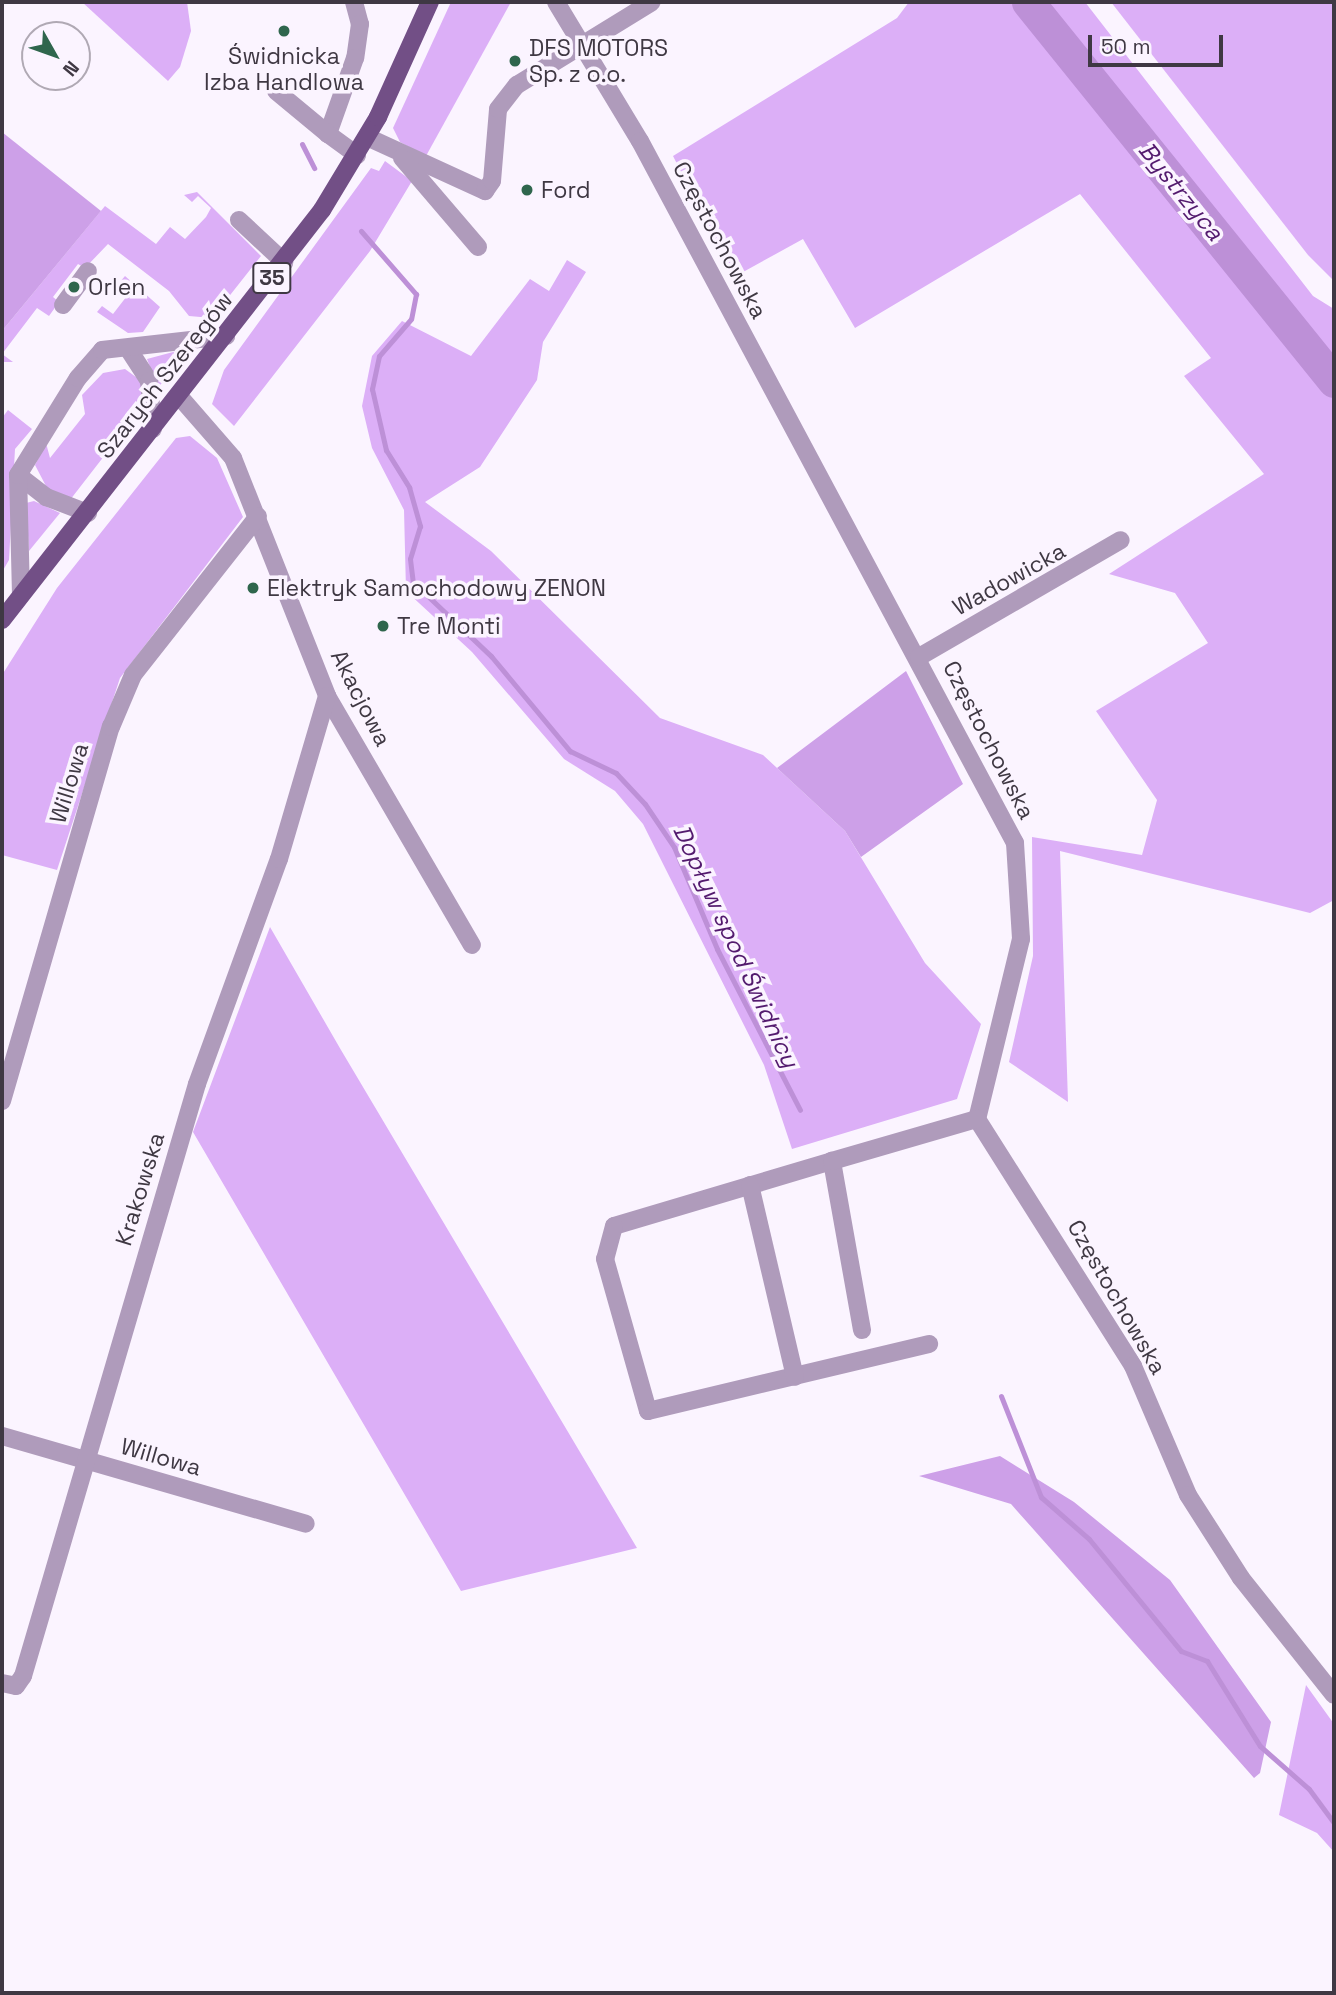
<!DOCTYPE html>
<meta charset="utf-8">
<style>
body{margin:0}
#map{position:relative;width:1336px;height:1995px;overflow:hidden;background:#fbf4ff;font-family:"Space Grotesk",sans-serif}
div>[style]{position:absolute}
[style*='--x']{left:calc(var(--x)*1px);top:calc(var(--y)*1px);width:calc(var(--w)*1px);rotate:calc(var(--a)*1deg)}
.green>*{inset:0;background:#dcaff7}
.forest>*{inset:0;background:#cda0e8}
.stream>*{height:5px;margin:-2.5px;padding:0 2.5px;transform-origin:2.5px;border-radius:2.5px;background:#bd90d7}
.river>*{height:33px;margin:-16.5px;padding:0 16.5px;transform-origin:16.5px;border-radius:16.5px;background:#bd90d7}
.minor>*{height:18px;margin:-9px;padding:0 9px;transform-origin:9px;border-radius:9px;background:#af9bbb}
.major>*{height:18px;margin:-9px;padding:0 9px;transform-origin:9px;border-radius:9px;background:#724f86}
.dots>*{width:19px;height:19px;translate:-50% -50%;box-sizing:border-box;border:4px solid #fbf4ff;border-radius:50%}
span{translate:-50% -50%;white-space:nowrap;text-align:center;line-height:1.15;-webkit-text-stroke:7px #fbf4ff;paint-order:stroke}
.shield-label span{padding:2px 5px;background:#fbf4ff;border:2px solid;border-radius:5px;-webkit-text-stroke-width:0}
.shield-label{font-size:21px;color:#3f3843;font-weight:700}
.poi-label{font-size:23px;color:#3f3843}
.left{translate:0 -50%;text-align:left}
.street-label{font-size:23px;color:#3f3843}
.water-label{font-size:24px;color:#531a6e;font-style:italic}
.frame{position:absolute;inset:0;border:4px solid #3f3843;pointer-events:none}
.north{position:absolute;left:21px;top:21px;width:70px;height:70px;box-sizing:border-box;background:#fbf4ff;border:2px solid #b0a9b4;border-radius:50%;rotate:130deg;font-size:19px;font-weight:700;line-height:28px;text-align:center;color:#3f3843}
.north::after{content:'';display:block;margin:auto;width:24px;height:32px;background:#2f664d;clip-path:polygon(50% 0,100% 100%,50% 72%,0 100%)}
.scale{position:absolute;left:1088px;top:35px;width:135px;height:32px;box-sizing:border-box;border:4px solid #3f3843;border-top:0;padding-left:9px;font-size:21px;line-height:24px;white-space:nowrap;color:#3f3843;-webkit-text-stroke:5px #fbf4ff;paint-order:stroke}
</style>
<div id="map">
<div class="green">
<div style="clip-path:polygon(82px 2px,187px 2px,191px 31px,180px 67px,168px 81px)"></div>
<div style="clip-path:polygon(451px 2px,511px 2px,426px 156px,400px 142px,393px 128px)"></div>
<div style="clip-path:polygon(909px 2px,1085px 2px,1313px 296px,1334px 309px,1334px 900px,1310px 913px,1060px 851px,1068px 1102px,1009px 1062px,1033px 956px,1032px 837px,1142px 855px,1157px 800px,1096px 711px,1208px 643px,1175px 593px,1109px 574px,1264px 474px,1184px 376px,1211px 358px,1080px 194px,855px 328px,803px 239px,734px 277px,673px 156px,897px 18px)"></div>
<div style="clip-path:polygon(1111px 2px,1334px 2px,1334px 281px,1308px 255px)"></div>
<div style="clip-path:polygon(385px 161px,412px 181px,370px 251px,234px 426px,212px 404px,224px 370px,371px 168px,379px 171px)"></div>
<div style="clip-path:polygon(197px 192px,261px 256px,212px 318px,189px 316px,169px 291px,108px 244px,85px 268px,78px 264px,53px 297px,59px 302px,49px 316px,37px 308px,2px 354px,13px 362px,2px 362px,2px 331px,105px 206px,156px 244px,170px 227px,185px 239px,206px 217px,211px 208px,198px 196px,192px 202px,184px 195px)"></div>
<div style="clip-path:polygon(567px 260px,586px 272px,543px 342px,537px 380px,480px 467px,425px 502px,491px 551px,660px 718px,763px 755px,845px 831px,925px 963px,981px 1024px,957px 1099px,792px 1149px,764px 1065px,643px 824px,615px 791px,564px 759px,472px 652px,406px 591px,404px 510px,372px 448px,362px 406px,372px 356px,402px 321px,471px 356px,530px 279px,549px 291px)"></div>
<div style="clip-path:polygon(125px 276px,160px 307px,143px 332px,128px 333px,97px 312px,102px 306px,113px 314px,130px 292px,119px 283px)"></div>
<div style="clip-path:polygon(188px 348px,174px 367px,158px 388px,147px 359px)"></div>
<div style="clip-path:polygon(125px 369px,140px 380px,146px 402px,70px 500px,47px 488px,35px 465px,46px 443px,50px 458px,85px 414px,82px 395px,103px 373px)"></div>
<div style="clip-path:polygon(8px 410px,32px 429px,15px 449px,9px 560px,2px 572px,2px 418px)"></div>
<div style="clip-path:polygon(190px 436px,217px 458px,243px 517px,120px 678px,57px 870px,2px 855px,2px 675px,57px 588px,176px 438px)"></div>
<div style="clip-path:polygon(34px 501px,60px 513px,29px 551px,26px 503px)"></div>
<div style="clip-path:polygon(270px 927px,341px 1050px,637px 1548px,461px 1591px,193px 1132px)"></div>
<div style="clip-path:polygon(1306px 1685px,1334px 1724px,1334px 1852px,1317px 1833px,1279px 1815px)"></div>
</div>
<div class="forest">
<div style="clip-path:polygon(2px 132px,101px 211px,2px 331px)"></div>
<div style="clip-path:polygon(906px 671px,963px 784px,861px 857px,845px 831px,777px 768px)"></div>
<div style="clip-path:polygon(1000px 1456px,1074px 1502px,1170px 1580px,1271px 1722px,1260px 1773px,1254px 1778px,1011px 1504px,919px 1476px)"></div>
</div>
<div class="stream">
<div style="--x:302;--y:144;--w:27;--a:63"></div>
<div style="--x:361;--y:231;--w:84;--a:48.9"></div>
<div style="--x:416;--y:294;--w:25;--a:101"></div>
<div style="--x:411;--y:319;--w:49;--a:130.9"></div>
<div style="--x:379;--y:356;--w:34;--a:102"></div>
<div style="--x:372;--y:389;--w:63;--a:77.1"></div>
<div style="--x:386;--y:450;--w:44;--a:58.1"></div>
<div style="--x:409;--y:487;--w:41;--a:74.2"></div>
<div style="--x:420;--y:526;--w:34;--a:107"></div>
<div style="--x:410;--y:559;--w:23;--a:83"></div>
<div style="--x:413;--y:582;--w:108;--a:43.5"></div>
<div style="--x:491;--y:656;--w:124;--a:50.3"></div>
<div style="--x:570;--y:751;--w:51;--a:25.6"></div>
<div style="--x:616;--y:773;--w:42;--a:46.9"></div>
<div style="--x:645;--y:804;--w:52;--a:56"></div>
<div style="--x:674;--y:847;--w:111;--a:67.1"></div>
<div style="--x:717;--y:949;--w:181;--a:62.7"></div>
<div style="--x:1001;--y:1396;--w:109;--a:68.4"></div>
<div style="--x:1041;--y:1497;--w:64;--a:41.2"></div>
<div style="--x:1089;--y:1539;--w:145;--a:50.6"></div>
<div style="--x:1181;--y:1651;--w:28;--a:21"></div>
<div style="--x:1207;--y:1661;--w:100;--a:58.1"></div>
<div style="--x:1260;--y:1746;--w:65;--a:41.3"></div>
<div style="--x:1309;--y:1789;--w:42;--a:53.7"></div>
</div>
<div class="river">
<div style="--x:1028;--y:2;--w:487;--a:51.1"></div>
</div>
<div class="minor">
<div style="--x:354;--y:2;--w:23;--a:75"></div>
<div style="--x:360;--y:24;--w:34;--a:98"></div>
<div style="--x:355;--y:58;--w:81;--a:109.6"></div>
<div style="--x:328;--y:134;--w:36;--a:36"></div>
<div style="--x:556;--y:2;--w:162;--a:58.9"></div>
<div style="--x:640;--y:141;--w:796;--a:61.89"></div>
<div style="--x:1015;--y:843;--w:96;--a:86.4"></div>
<div style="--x:1021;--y:939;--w:185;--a:103.7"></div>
<div style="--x:977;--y:1119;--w:292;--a:57.7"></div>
<div style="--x:1133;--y:1366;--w:140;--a:66.9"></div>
<div style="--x:1188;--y:1495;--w:98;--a:57.4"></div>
<div style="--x:1241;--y:1578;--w:149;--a:51.5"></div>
<div style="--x:276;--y:91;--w:67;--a:39.6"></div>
<div style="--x:367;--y:137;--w:130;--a:24.6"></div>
<div style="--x:485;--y:191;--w:12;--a:-55"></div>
<div style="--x:492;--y:181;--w:72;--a:-85.2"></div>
<div style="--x:498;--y:109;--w:31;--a:-52"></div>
<div style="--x:517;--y:85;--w:158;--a:-31.6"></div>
<div style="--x:402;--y:158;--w:117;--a:49.5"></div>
<div style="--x:239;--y:220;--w:62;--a:43"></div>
<div style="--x:63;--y:305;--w:42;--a:-53.7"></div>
<div style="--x:129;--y:350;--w:37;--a:57"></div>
<div style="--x:149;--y:381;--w:48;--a:85.2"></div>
<div style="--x:179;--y:396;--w:82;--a:48.9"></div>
<div style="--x:233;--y:458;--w:256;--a:68.4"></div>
<div style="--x:327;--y:696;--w:288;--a:59.8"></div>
<div style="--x:18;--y:475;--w:36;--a:38"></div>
<div style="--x:46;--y:497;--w:45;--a:20.9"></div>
<div style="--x:21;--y:595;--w:120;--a:-91.4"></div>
<div style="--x:18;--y:475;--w:114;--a:-58.3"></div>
<div style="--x:78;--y:378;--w:37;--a:-49"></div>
<div style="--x:102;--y:350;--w:125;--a:-6.4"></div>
<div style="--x:919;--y:657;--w:233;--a:-30.1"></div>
<div style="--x:2;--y:1101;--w:390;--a:-73.8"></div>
<div style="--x:111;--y:727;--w:56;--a:-67.1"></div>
<div style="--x:133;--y:675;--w:202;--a:-51.8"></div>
<div style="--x:832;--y:1161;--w:227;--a:163.4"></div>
<div style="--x:614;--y:1226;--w:34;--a:105"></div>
<div style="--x:605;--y:1259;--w:158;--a:74.2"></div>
<div style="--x:648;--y:1411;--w:289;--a:-13.4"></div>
<div style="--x:750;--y:1185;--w:197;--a:76.8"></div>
<div style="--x:862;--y:1330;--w:172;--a:-100.1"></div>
<div style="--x:832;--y:1161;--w:151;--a:-16.2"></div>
<div style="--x:2;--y:1436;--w:316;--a:16.1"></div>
<div style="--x:2;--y:1683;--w:14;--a:12"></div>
<div style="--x:16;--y:1686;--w:12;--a:-55"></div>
<div style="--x:23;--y:1676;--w:617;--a:-73.62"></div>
<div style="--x:197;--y:1084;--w:239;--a:-70"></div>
<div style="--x:279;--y:859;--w:170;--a:-73.6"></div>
</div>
<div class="major">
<div style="--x:2;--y:620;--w:520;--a:-52.03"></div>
<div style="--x:322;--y:210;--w:109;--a:-58.9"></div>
<div style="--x:378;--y:117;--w:126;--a:-65.7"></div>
</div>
<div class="dots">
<div style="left:284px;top:31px;background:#2f664d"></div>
<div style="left:515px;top:61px;background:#2f664d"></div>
<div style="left:527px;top:190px;background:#2f664d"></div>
<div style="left:74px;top:287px;background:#2f664d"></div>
<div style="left:253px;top:588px;background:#2f664d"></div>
<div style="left:383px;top:626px;background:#2f664d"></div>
</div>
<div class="shield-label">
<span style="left:272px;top:278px">35</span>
</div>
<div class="poi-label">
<span class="left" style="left:529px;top:61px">DFS MOTORS<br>Sp. z o.o.</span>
<span style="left:284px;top:69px">Świdnicka<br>Izba Handlowa</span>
<span class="left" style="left:541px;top:190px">Ford</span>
<span class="left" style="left:88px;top:287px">Orlen</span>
<span class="left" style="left:267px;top:588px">Elektryk Samochodowy ZENON</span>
<span class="left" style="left:397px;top:626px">Tre Monti</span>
</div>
<div class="street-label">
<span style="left:720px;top:240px;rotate:62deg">Częstochowska</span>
<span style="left:165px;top:375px;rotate:-52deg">Szarych Szeregów</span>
<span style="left:1009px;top:579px;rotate:-29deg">Wadowicka</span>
<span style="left:361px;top:698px;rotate:63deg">Akacjowa</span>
<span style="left:989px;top:740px;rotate:63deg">Częstochowska</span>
<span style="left:69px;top:783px;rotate:-73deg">Willowa</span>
<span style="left:140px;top:1189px;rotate:-73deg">Krakowska</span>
<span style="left:1117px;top:1297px;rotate:60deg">Częstochowska</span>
<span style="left:161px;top:1457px;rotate:16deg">Willowa</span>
</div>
<div class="water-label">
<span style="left:1181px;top:191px;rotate:51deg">Bystrzyca</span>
<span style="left:736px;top:946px;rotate:65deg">Dopływ spod Świdnicy</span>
</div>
<div class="frame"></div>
<div class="north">N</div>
<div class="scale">50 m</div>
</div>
